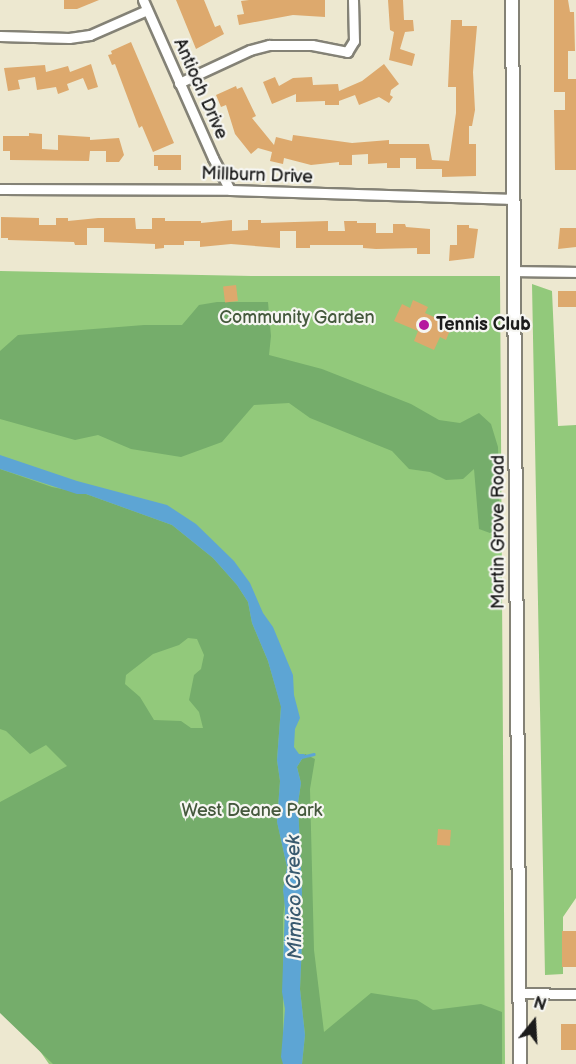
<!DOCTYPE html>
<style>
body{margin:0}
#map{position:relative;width:576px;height:1064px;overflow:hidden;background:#ede8d0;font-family:"Balsamiq Sans",sans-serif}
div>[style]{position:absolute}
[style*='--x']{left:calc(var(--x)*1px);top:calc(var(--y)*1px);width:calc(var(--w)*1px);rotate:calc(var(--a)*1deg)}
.green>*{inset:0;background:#92c97b}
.forest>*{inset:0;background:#75ad6b}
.water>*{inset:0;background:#5da5d4}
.stream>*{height:3px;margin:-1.5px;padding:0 1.5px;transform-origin:1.5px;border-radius:1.5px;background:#5da5d4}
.building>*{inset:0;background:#dda96d;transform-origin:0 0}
.roads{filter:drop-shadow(2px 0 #848276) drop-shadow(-2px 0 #848276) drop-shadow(0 2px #848276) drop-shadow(0 -2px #848276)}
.street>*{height:9px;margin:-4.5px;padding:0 4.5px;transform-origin:4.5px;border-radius:4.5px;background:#fff}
.secondary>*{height:12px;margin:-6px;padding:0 6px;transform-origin:6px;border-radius:6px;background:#fff}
.dots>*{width:16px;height:16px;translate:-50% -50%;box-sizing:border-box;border:3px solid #f6f6f2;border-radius:50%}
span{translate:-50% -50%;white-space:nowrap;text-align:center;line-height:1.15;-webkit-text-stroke:4.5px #f6f6f2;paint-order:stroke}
.street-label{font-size:18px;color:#1c1c1c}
.park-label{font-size:18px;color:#45593d}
.poi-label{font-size:18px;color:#1c1c1c;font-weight:700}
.left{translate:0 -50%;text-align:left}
.water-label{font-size:20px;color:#395a6f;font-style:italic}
.north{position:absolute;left:504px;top:992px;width:60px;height:60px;-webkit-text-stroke:4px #f6f6f2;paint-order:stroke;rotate:18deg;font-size:16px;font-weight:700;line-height:24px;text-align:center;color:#1c1c1c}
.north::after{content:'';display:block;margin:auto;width:21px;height:27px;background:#1c1c1c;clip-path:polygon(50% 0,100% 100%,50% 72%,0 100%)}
</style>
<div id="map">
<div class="green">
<div style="clip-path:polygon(0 271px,252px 276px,500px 276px,505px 1064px,49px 1064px,0 994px)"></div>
<div style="clip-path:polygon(532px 284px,552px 291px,558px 426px,576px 425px,576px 898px,563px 917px,563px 974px,545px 975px)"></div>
</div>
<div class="forest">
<div style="clip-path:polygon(217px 302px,268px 302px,271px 336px,269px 355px,322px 369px,411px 404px,439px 420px,460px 423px,479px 413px,491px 424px,498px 447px,500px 531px,490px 533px,479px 529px,474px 469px,463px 479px,446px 480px,430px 472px,409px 469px,392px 451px,310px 418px,289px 403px,254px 405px,222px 442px,181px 457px,131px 449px,98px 435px,75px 440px,0 419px,0 351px,18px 335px,144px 325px,182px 325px,199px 305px)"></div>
<div style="clip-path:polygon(evenodd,0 469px,52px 487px,86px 494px,172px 525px,213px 558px,237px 585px,248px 602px,252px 623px,268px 661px,281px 706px,277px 760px,280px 781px,277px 821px,287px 867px,283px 890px,285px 899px,283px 918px,283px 1064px,53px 1064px,0 1013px,0 802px,67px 766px,46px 745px,30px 754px,6px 731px,0 729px,0 469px,188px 638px,197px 639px,204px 655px,201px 669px,194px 675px,189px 700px,199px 712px,203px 728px,191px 728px,181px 721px,154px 720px,140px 697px,125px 684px,126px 675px,153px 654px,179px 645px,188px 638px)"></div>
<div style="clip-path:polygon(305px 754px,315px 759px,310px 789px,314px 950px,324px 1032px,371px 993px,417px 1000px,433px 1010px,481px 1004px,502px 1012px,502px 1064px,302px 1064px,305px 1035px,300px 989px,302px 943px,299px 924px,302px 893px,298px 803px,301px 783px,297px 767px)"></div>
</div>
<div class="water">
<div style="clip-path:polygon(0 455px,77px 481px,167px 505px,196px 524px,234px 561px,250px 583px,263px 613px,273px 627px,293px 675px,294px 695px,300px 718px,295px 729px,294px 747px,299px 754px,305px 754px,297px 767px,301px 783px,298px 803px,302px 893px,299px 924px,302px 943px,300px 989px,305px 1035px,302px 1064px,283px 1064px,281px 1057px,285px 1009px,282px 992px,285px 908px,283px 890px,287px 867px,277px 822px,280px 781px,277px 760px,281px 707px,268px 661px,252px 623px,248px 602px,237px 585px,213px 558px,172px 525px,86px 494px,77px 494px,0 469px)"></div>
</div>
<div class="stream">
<div style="--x:301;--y:757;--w:13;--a:-13"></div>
</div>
<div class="building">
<div style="clip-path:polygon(64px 0,99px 0,77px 9px,64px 9px)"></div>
<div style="clip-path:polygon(176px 0,204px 0,215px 27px,220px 25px,224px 34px,196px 49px)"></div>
<div style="clip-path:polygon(249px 0,325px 0,325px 17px,293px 15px,239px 25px,237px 15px,244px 14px,241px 1px)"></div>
<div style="clip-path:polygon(388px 0,403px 0,404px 20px,413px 20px,414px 31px,405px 32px,400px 49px,415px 54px,412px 66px,389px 60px,394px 32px,390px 30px)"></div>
<div style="clip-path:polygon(554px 0,568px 0,570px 12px,574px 12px,575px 51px,568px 51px,568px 79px,576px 79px,576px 170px,555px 170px,554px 110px,565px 110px,565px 92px,554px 92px)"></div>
<div style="clip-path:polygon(451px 20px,462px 20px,462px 26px,477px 26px,473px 72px,475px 110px,472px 126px,469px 126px,469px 144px,476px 144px,476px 176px,442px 177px,442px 169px,416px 169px,416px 158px,400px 158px,400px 168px,387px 168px,387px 163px,368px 164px,368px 154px,352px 155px,352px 165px,339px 165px,339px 162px,311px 165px,284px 158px,283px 164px,270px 161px,272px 152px,258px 148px,251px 154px,235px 134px,226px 105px,221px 107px,216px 95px,236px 86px,237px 89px,242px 87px,256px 116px,252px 118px,274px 145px,276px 137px,292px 141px,293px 135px,352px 143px,389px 140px,389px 144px,429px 144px,432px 160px,449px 161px,456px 113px,456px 87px,448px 87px)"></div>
<div style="clip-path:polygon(131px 42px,174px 143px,153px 152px,142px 126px,139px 128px,115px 64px,112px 65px,108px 55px,112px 54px,111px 51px)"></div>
<div style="clip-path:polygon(91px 64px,98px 87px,88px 90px,83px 78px,67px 84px,69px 90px,58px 94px,56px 87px,37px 90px,35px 77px,18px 80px,20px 89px,8px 91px,4px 68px,45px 65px,46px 72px,68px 66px,70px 72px)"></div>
<div style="clip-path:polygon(384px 64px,399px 84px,391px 90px,390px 95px,393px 97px,389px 103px,379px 97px,359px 105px,355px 95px,339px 101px,339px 105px,325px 105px,325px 101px,296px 102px,296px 94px,272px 104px,263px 82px,275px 77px,279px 86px,293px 78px,312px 77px,313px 85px,338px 84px,339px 91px,362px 81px)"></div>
<div style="clip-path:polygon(29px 133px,42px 134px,42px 149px,58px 150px,58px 135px,90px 137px,90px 140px,119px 138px,124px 155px,119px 162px,106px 162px,106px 151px,90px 151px,89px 161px,10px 160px,10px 151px,3px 151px,3px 136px,29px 136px)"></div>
<div style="clip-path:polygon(154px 155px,181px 155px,181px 170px,158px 170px,158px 166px,154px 166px)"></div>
<div style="clip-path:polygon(1px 217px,39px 218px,39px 225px,56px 225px,56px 218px,68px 218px,68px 221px,98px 218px,135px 218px,136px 229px,152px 229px,152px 218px,165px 218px,165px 221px,201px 221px,201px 223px,232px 220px,232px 231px,248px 230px,248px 220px,261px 220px,261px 223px,328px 221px,328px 231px,345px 231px,344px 221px,357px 221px,357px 223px,376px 223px,376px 233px,393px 233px,393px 224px,405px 224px,406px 227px,430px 229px,430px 254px,417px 254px,417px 248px,376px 249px,363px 248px,363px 245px,310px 245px,310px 248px,296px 248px,296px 231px,280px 231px,280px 248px,231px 244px,200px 247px,200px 241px,184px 241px,184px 245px,164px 245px,164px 248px,155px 249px,155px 244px,104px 242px,104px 228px,87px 228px,87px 245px,75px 245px,74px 242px,8px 240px,8px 238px,1px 238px)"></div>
<div style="clip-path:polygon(457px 225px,469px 225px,469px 228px,478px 229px,474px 258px,449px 261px,450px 245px,457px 245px)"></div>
<div style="clip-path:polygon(560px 228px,576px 228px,576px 247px,558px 249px)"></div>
<div style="left:236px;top:285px;width:16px;height:13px;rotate:83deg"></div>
<div style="left:558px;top:291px;width:18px;height:16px"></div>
<div style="clip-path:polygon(413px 300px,428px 307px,425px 313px,452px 325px,446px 340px,440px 337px,434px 350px,414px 341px,418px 331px,394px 321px,402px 304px,410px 308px)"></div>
<div style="left:438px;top:829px;width:13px;height:16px;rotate:4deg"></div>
<div style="left:576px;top:931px;width:36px;height:14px;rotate:90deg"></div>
<div style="left:561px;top:1024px;width:15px;height:26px"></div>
</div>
<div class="roads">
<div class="street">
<div style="--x:143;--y:0;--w:173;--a:66.1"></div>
<div style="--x:213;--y:158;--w:36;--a:62"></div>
<div style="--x:0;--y:36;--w:69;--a:1.7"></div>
<div style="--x:69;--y:38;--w:21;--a:-8"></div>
<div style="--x:90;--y:35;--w:62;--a:-23.7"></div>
<div style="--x:179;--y:83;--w:78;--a:-24.9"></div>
<div style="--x:250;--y:50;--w:20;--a:-15"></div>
<div style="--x:269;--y:45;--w:43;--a:0"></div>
<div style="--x:312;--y:45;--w:36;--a:11"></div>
<div style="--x:347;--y:52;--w:13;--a:-58"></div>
<div style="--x:354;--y:41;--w:41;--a:-91.4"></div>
<div style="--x:0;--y:189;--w:230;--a:0.2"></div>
<div style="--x:230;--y:190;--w:283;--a:1.8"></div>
<div style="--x:514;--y:271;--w:62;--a:0.9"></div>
<div style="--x:520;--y:993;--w:56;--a:1"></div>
</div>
<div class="secondary">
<div style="--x:512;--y:0;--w:1064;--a:89.57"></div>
</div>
</div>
<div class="dots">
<div style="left:424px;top:325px;background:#b5179e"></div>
</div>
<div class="street-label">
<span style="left:200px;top:89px;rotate:66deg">Antioch Drive</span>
<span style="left:257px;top:176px;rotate:2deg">Millburn Drive</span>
<span style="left:499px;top:532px;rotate:-90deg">Martin Grove Road</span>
</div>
<div class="park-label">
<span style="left:297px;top:318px">Community Garden</span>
<span style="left:252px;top:811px">West Deane Park</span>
</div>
<div class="poi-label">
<span class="left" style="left:436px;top:325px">Tennis Club</span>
</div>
<div class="water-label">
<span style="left:295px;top:897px;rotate:-91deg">Mimico Creek</span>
</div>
<div class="north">N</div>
</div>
